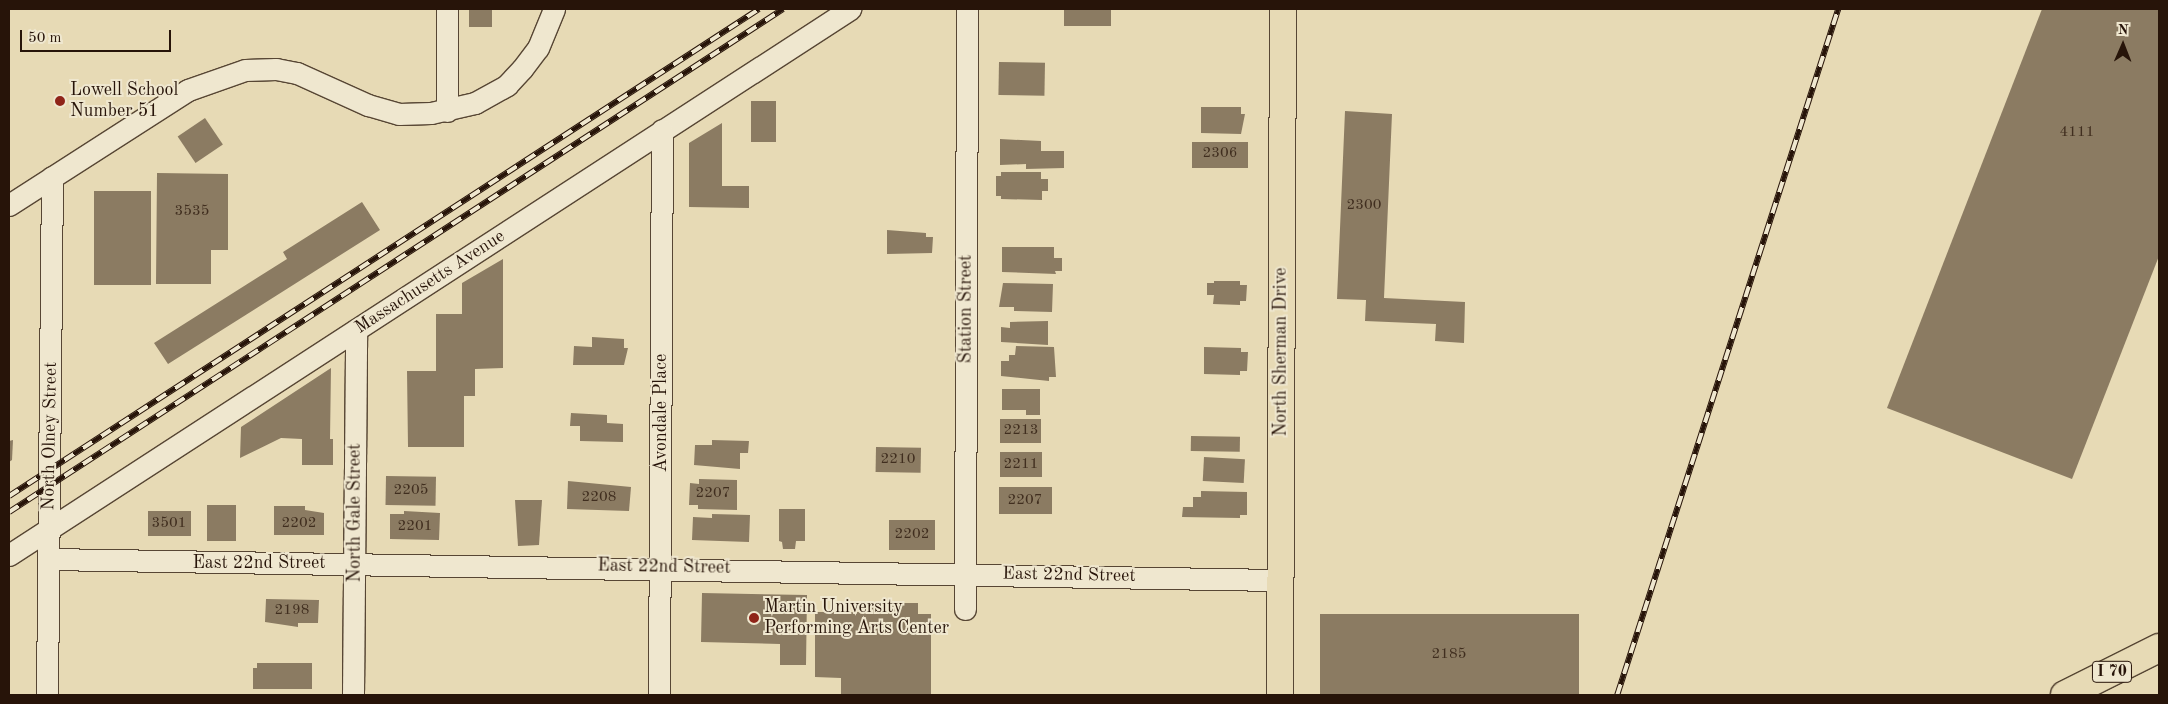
<!DOCTYPE html>
<style>
body{margin:0}
#map{position:relative;width:2168px;height:704px;overflow:hidden;background:#e7dab5;font-family:"Old Standard TT",serif}
div>[style]{position:absolute}
[style*='--x']{left:calc(var(--x)*1px);top:calc(var(--y)*1px);width:calc(var(--w)*1px);rotate:calc(var(--a)*1deg)}
.building>*{inset:0;background:#8b7b62;transform-origin:0 0}
.roads{filter:drop-shadow(1px 0 #574634) drop-shadow(-1px 0 #574634) drop-shadow(0 1px #574634) drop-shadow(0 -1px #574634)}
.minor>*{height:21px;margin:-10.5px;padding:0 10.5px;transform-origin:10.5px;border-radius:10.5px;background:#efe7cf}
.major>*{height:26px;margin:-13px;padding:0 13px;transform-origin:13px;border-radius:13px;background:#e7dab5}
.highway>*{height:28px;margin:-14px;padding:0 14px;transform-origin:14px;border-radius:14px;background:#e7dab5}
.rail>*{height:5.5px;margin-top:-2.75px;transform-origin:0;background:repeating-linear-gradient(90deg,#efe7cf 0 11px,#271409 0 22px);box-sizing:border-box;border-block:1px solid #271409}
.dots>*{width:14px;height:14px;translate:-50% -50%;box-sizing:border-box;border:2px solid #efe7cf;border-radius:50%}
span{translate:-50% -50%;white-space:nowrap;text-align:center;line-height:1.15;-webkit-text-stroke:4px #efe7cf;paint-order:stroke}
.number-label{font-size:15px;color:#402e1f}
.number-label span{-webkit-text-stroke-width:0}
.shield-label span{padding:1px 4px;background:#efe7cf;border:1px solid;border-radius:4px;-webkit-text-stroke-width:0}
.shield-label{font-size:16px;color:#271409;font-weight:700}
.poi-label{font-size:18px;color:#271409}
.left{translate:0 -50%;text-align:left}
.street-label{font-size:18px;color:#271409}
.frame{position:absolute;inset:0;border:10px solid #271409;pointer-events:none}
.north{position:absolute;left:2098px;top:20px;width:50px;height:50px;-webkit-text-stroke:4px #efe7cf;paint-order:stroke;rotate:1deg;font-size:14px;font-weight:700;line-height:20px;text-align:center;color:#271409}
.north::after{content:'';display:block;margin:auto;width:18px;height:22px;background:#271409;clip-path:polygon(50% 0,100% 100%,50% 72%,0 100%)}
.scale{position:absolute;left:20px;top:30px;width:151px;height:22px;box-sizing:border-box;border:2px solid #271409;border-top:0;padding-left:6px;font-size:15px;line-height:18px;white-space:nowrap;color:#271409;-webkit-text-stroke:4px #efe7cf;paint-order:stroke}
</style>
<div id="map">
<div class="building">
<div style="left:469px;top:9px;width:23px;height:18px"></div>
<div style="left:1064px;top:9px;width:47px;height:17px"></div>
<div style="clip-path:polygon(2042px 9px,2159px 9px,2159px 256px,2072px 479px,1887px 408px)"></div>
<div style="left:999px;top:62px;width:46px;height:33px;rotate:1deg"></div>
<div style="left:751px;top:101px;width:25px;height:41px"></div>
<div style="clip-path:polygon(1201px 107px,1241px 107px,1241px 114px,1245px 114px,1241px 134px,1201px 133px)"></div>
<div style="clip-path:polygon(1345px 111px,1392px 114px,1384px 298px,1465px 302px,1464px 343px,1435px 341px,1436px 324px,1365px 321px,1366px 300px,1337px 299px)"></div>
<div style="left:205px;top:118px;width:32px;height:33px;rotate:56deg"></div>
<div style="clip-path:polygon(722px 123px,722px 186px,749px 186px,749px 208px,689px 207px,689px 143px)"></div>
<div style="clip-path:polygon(1000px 139px,1041px 141px,1041px 151px,1064px 151px,1064px 168px,1026px 169px,1026px 164px,1000px 165px)"></div>
<div style="left:1192px;top:142px;width:56px;height:26px"></div>
<div style="clip-path:polygon(1001px 172px,1041px 172px,1041px 179px,1048px 179px,1048px 191px,1042px 191px,1042px 200px,1001px 199px,1001px 196px,996px 196px,996px 176px,1001px 176px)"></div>
<div style="clip-path:polygon(157px 173px,228px 174px,228px 250px,211px 250px,211px 284px,156px 284px)"></div>
<div style="left:94px;top:191px;width:57px;height:94px"></div>
<div style="clip-path:polygon(362px 202px,380px 230px,168px 364px,154px 343px,287px 259px,283px 252px)"></div>
<div style="clip-path:polygon(887px 230px,926px 233px,926px 237px,933px 237px,932px 253px,887px 254px)"></div>
<div style="clip-path:polygon(1002px 247px,1054px 247px,1054px 258px,1062px 258px,1062px 271px,1055px 271px,1056px 274px,1002px 272px)"></div>
<div style="clip-path:polygon(503px 259px,503px 368px,475px 369px,475px 396px,464px 396px,464px 447px,408px 447px,407px 371px,436px 371px,436px 314px,462px 314px,462px 283px)"></div>
<div style="clip-path:polygon(1214px 281px,1240px 281px,1240px 285px,1247px 285px,1246px 301px,1240px 301px,1240px 305px,1213px 304px,1214px 295px,1207px 295px,1207px 283px,1214px 283px)"></div>
<div style="clip-path:polygon(1003px 283px,1053px 284px,1052px 312px,1014px 311px,1014px 307px,999px 307px)"></div>
<div style="clip-path:polygon(1048px 321px,1048px 345px,1001px 342px,1001px 327px,1010px 328px,1010px 322px)"></div>
<div style="clip-path:polygon(592px 337px,624px 339px,624px 348px,628px 348px,624px 365px,573px 365px,574px 346px,592px 347px)"></div>
<div style="clip-path:polygon(1016px 346px,1054px 347px,1056px 377px,1049px 377px,1049px 381px,1001px 376px,1001px 361px,1009px 361px,1009px 355px,1015px 355px)"></div>
<div style="clip-path:polygon(1204px 347px,1241px 348px,1241px 352px,1248px 352px,1247px 371px,1240px 371px,1240px 375px,1204px 374px)"></div>
<div style="clip-path:polygon(331px 368px,330px 439px,333px 439px,333px 465px,302px 465px,302px 439px,281px 438px,240px 458px,241px 427px)"></div>
<div style="clip-path:polygon(1002px 389px,1040px 389px,1040px 415px,1026px 415px,1026px 410px,1002px 410px)"></div>
<div style="clip-path:polygon(571px 413px,607px 415px,607px 423px,623px 424px,623px 442px,580px 441px,580px 426px,570px 426px)"></div>
<div style="left:1000px;top:419px;width:41px;height:24px"></div>
<div style="left:1191px;top:436px;width:49px;height:15px;rotate:1deg"></div>
<div style="clip-path:polygon(13px 440px,12px 460px,9px 462px,9px 441px)"></div>
<div style="clip-path:polygon(712px 440px,749px 441px,748px 453px,740px 453px,740px 469px,694px 465px,695px 445px,712px 445px)"></div>
<div style="left:876px;top:447px;width:45px;height:25px;rotate:1deg"></div>
<div style="left:1042px;top:452px;width:25px;height:42px;rotate:90deg"></div>
<div style="left:1204px;top:457px;width:41px;height:24px;rotate:3deg"></div>
<div style="left:386px;top:476px;width:50px;height:29px;rotate:1deg"></div>
<div style="clip-path:polygon(699px 479px,737px 480px,737px 510px,698px 509px,698px 505px,689px 505px,690px 483px,699px 484px)"></div>
<div style="clip-path:polygon(568px 481px,631px 487px,629px 511px,567px 509px)"></div>
<div style="left:999px;top:487px;width:53px;height:27px"></div>
<div style="clip-path:polygon(1201px 491px,1247px 492px,1247px 515px,1240px 515px,1240px 518px,1182px 517px,1183px 507px,1193px 507px,1193px 497px,1201px 497px)"></div>
<div style="clip-path:polygon(515px 500px,542px 500px,539px 545px,518px 546px)"></div>
<div style="left:236px;top:505px;width:36px;height:29px;rotate:90deg"></div>
<div style="clip-path:polygon(274px 506px,305px 506px,305px 510px,324px 513px,324px 535px,274px 535px)"></div>
<div style="clip-path:polygon(779px 509px,805px 509px,805px 541px,796px 541px,795px 549px,783px 549px,782px 542px,779px 541px)"></div>
<div style="left:148px;top:511px;width:43px;height:25px"></div>
<div style="clip-path:polygon(404px 511px,440px 513px,439px 540px,390px 539px,390px 514px,404px 514px)"></div>
<div style="clip-path:polygon(712px 514px,750px 515px,749px 542px,692px 540px,693px 517px,712px 518px)"></div>
<div style="left:889px;top:520px;width:46px;height:30px"></div>
<div style="clip-path:polygon(702px 593px,807px 595px,806px 665px,780px 665px,780px 644px,701px 642px)"></div>
<div style="clip-path:polygon(266px 599px,319px 600px,318px 623px,298px 623px,298px 627px,265px 622px)"></div>
<div style="clip-path:polygon(869px 603px,918px 603px,918px 614px,931px 614px,931px 695px,841px 695px,841px 678px,815px 677px,815px 612px,868px 612px)"></div>
<div style="left:1320px;top:614px;width:259px;height:81px"></div>
<div style="clip-path:polygon(257px 663px,312px 663px,312px 689px,253px 689px,253px 668px,257px 668px)"></div>
</div>
<div class="roads">
<div class="minor">
<div style="--x:447;--y:111;--w:102;--a:-90"></div>
<div style="--x:9;--y:205;--w:213;--a:-32.7"></div>
<div style="--x:188;--y:90;--w:60;--a:-19.3"></div>
<div style="--x:245;--y:70;--w:31;--a:-2"></div>
<div style="--x:276;--y:69;--w:21;--a:11"></div>
<div style="--x:297;--y:73;--w:78;--a:24.3"></div>
<div style="--x:368;--y:105;--w:32;--a:16"></div>
<div style="--x:399;--y:114;--w:32;--a:-2"></div>
<div style="--x:431;--y:113;--w:45;--a:-12.8"></div>
<div style="--x:475;--y:103;--w:37;--a:-29"></div>
<div style="--x:507;--y:85;--w:22;--a:-47"></div>
<div style="--x:522;--y:69;--w:26;--a:-53"></div>
<div style="--x:538;--y:48;--w:42;--a:-67.7"></div>
<div style="--x:9;--y:555;--w:1003;--a:-32.99"></div>
<div style="--x:49;--y:559;--w:1231;--a:0.98"></div>
<div style="--x:965;--y:609;--w:600;--a:-89.81"></div>
<div style="--x:47;--y:695;--w:518;--a:-89.45"></div>
<div style="--x:353;--y:695;--w:365;--a:-89.5"></div>
<div style="--x:659;--y:695;--w:565;--a:-89.7"></div>
</div>
<div class="major">
<div style="--x:1280;--y:695;--w:686;--a:-89.75"></div>
</div>
<div class="highway">
<div style="--x:2065;--y:695;--w:105;--a:-26.6"></div>
</div>
</div>
<div class="rail">
<div style="--x:9;--y:496;--w:894;--a:-33"></div>
<div style="--x:9;--y:512;--w:923;--a:-33.02"></div>
<div style="--x:1617;--y:695;--w:721;--a:-72.14"></div>
</div>
<div class="dots">
<div style="left:60px;top:101px;background:#8f2418"></div>
<div style="left:754px;top:618px;background:#8f2418"></div>
</div>
<div class="number-label">
<span style="left:2077px;top:133px">4111</span>
<span style="left:1220px;top:154px">2306</span>
<span style="left:1364px;top:206px">2300</span>
<span style="left:192px;top:212px">3535</span>
<span style="left:1021px;top:431px">2213</span>
<span style="left:898px;top:460px">2210</span>
<span style="left:1021px;top:465px">2211</span>
<span style="left:411px;top:491px">2205</span>
<span style="left:713px;top:494px">2207</span>
<span style="left:599px;top:498px">2208</span>
<span style="left:1025px;top:501px">2207</span>
<span style="left:169px;top:524px">3501</span>
<span style="left:299px;top:524px">2202</span>
<span style="left:415px;top:527px">2201</span>
<span style="left:912px;top:535px">2202</span>
<span style="left:292px;top:611px">2198</span>
<span style="left:1449px;top:655px">2185</span>
</div>
<div class="shield-label">
<span style="left:2112px;top:672px">I 70</span>
</div>
<div class="poi-label">
<span class="left" style="left:70px;top:101px">Lowell School<br>Number 51</span>
<span class="left" style="left:764px;top:618px">Martin University<br>Performing Arts Center</span>
</div>
<div class="street-label">
<span style="left:430px;top:282px;rotate:-33deg">Massachusetts Avenue</span>
<span style="left:966px;top:309px;rotate:-90deg">Station Street</span>
<span style="left:1281px;top:352px;rotate:-90deg">North Sherman Drive</span>
<span style="left:661px;top:413px;rotate:-90deg">Avondale Place</span>
<span style="left:50px;top:436px;rotate:-89deg">North Olney Street</span>
<span style="left:355px;top:513px;rotate:-90deg">North Gale Street</span>
<span style="left:259px;top:563px">East 22nd Street</span>
<span style="left:664px;top:567px;rotate:1deg">East 22nd Street</span>
<span style="left:1069px;top:575px;rotate:1deg">East 22nd Street</span>
</div>
<div class="frame"></div>
<div class="north">N</div>
<div class="scale">50 m</div>
</div>
